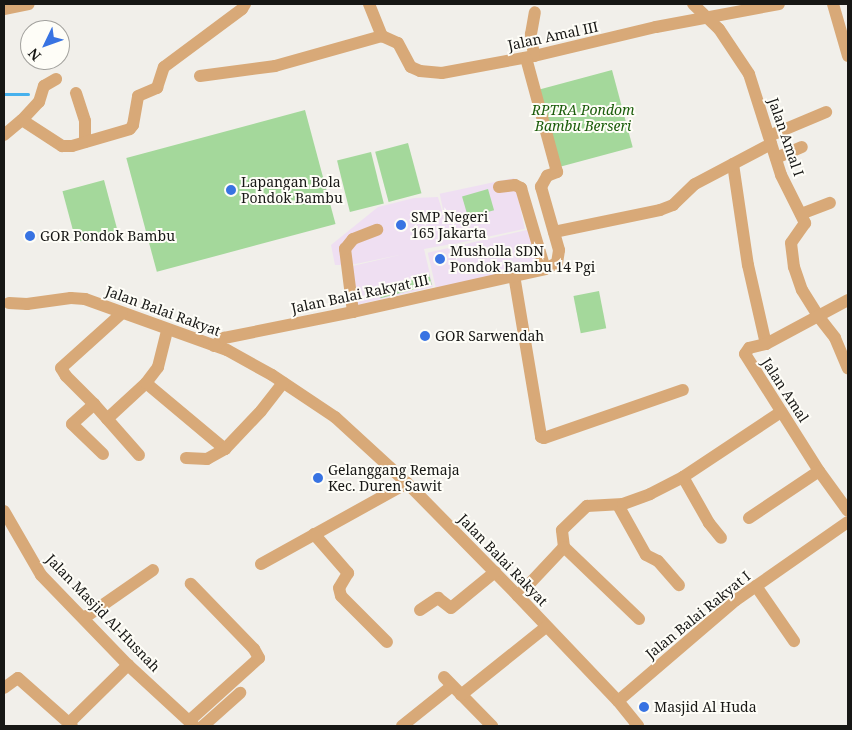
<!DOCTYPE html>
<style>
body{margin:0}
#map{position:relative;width:852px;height:730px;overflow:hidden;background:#f1efea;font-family:"Noto Serif",serif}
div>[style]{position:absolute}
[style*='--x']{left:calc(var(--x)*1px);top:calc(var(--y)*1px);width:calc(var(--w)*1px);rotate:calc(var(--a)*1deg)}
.education>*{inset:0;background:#efdff2;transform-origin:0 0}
.green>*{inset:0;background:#a4d89b;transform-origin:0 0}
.stream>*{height:3px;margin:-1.5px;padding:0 1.5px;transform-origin:1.5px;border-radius:1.5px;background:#47b1ed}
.street>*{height:12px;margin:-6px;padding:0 6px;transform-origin:6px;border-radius:6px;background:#d8a978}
.dots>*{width:14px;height:14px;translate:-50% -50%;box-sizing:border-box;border:2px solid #fefdf7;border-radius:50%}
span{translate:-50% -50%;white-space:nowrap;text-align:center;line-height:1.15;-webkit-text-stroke:4px #fefdf7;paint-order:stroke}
.street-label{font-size:14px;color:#171715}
.park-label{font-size:14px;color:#1a5c0a;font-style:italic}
.poi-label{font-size:14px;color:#171715}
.left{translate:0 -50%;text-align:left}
.frame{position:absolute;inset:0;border:5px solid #171715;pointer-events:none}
.north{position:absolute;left:20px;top:20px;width:50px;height:50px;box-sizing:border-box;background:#fefdf7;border:1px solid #a2a19d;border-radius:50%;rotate:228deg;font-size:14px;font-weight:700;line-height:20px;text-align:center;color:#171715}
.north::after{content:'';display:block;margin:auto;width:18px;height:22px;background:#3873e2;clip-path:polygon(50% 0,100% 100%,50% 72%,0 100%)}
</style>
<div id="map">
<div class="education">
<i style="left:514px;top:178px;width:52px;height:76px;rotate:78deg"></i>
<i style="clip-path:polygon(438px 197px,452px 244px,424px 249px,433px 287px,352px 306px,344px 268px,404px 254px,351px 265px,335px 265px,331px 245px,378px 207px,414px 198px)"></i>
<i style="left:531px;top:229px;width:37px;height:106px;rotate:77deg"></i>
</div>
<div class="green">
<i style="left:612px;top:70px;width:80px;height:79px;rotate:75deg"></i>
<i style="left:305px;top:110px;width:118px;height:185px;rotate:75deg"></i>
<i style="left:408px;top:143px;width:52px;height:34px;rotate:75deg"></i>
<i style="left:371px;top:152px;width:53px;height:35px;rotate:76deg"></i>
<i style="left:104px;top:180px;width:53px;height:43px;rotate:75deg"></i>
<i style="left:488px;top:189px;width:22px;height:27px;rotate:74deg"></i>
<i style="left:429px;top:274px;width:11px;height:53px;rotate:75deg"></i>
<i style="left:599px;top:291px;width:38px;height:26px;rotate:79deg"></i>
</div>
<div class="stream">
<i style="--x:4;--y:94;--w:24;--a:0"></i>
</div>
<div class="street">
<i style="--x:369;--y:4;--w:35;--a:68"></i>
<i style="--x:382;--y:36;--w:17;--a:24"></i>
<i style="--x:398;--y:43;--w:27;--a:62"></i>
<i style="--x:411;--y:67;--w:10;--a:24"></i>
<i style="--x:420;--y:71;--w:22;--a:5"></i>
<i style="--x:442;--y:73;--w:94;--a:-10.5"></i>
<i style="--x:534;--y:56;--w:125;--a:-13.4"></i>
<i style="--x:656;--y:27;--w:125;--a:-10.6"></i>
<i style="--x:693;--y:4;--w:36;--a:44"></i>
<i style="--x:719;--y:29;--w:54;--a:56.3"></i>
<i style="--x:749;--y:74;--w:106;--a:72.4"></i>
<i style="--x:781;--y:175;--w:54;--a:63.4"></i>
<i style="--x:805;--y:223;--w:24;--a:125"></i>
<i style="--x:791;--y:243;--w:24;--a:83"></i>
<i style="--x:794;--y:267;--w:24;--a:71"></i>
<i style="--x:802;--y:290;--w:31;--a:58"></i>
<i style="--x:818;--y:316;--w:28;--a:52"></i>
<i style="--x:835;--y:338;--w:33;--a:67"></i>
<i style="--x:833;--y:4;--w:54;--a:73.9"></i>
<i style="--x:4;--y:9;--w:25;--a:-11"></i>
<i style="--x:534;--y:56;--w:22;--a:-98"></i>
<i style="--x:531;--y:34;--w:22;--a:-80"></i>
<i style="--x:200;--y:76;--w:76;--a:-7.6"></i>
<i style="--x:275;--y:66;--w:111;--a:-15.7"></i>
<i style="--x:76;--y:93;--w:29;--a:72"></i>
<i style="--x:85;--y:121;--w:21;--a:90"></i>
<i style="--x:22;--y:120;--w:25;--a:-47"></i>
<i style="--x:39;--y:102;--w:17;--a:-73"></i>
<i style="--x:44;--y:86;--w:14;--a:-30"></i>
<i style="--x:4;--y:135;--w:23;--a:-40"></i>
<i style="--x:22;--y:120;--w:48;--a:33"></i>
<i style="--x:62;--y:146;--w:10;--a:0"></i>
<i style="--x:72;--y:146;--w:60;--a:-16.3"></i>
<i style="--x:130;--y:129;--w:5;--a:-53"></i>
<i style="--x:133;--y:125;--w:29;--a:-80"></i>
<i style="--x:138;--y:96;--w:21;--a:-23"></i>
<i style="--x:157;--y:88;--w:22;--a:-72"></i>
<i style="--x:164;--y:67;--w:97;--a:-36.6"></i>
<i style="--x:242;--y:9;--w:6;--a:-59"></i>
<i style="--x:769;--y:136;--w:62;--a:-22.8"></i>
<i style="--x:776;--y:158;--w:28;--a:-23"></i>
<i style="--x:733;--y:164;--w:102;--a:81.6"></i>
<i style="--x:748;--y:265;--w:81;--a:77.2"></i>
<i style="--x:499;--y:187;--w:16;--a:-7"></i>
<i style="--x:515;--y:185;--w:7;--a:27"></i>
<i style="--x:521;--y:188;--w:84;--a:73.5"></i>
<i style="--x:801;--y:214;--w:31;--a:-21"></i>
<i style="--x:554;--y:232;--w:108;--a:-11.7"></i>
<i style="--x:660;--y:210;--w:14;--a:-21"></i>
<i style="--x:673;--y:205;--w:30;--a:-44"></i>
<i style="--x:695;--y:184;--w:86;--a:-27.8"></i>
<i style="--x:514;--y:275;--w:164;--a:80.5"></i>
<i style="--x:541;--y:437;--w:3;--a:18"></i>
<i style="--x:544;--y:438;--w:147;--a:-19.1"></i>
<i style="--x:848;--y:300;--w:93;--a:151.8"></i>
<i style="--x:766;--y:344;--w:17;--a:167"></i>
<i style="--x:749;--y:348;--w:7;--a:124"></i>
<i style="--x:745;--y:354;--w:138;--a:57.7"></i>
<i style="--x:819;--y:471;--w:49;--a:54.1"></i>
<i style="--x:9;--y:303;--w:18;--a:3"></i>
<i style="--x:27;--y:304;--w:44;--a:-7.8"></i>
<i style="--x:71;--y:298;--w:14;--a:4"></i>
<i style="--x:85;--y:299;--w:151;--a:19.8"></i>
<i style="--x:227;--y:350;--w:51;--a:29.1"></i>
<i style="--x:272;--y:375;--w:76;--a:33.7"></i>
<i style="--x:335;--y:417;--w:98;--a:42.5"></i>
<i style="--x:407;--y:483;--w:158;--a:45.5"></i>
<i style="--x:518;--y:596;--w:145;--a:46.4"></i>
<i style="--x:618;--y:701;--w:32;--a:51"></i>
<i style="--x:353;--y:312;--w:64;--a:-97.2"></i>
<i style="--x:345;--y:249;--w:13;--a:-51"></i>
<i style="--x:353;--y:239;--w:26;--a:-21"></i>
<i style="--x:214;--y:346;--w:13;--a:-39"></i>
<i style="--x:224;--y:338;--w:132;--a:-11.4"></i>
<i style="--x:353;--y:312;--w:197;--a:-12.6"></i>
<i style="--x:545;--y:269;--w:13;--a:-27"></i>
<i style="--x:557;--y:263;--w:13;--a:-81"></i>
<i style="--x:559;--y:250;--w:66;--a:-105.9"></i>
<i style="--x:541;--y:187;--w:13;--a:-61"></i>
<i style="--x:547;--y:176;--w:11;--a:-22"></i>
<i style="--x:557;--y:172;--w:118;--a:-105.2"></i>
<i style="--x:146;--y:383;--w:103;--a:39.9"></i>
<i style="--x:94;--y:404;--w:40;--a:-135"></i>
<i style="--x:66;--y:376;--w:9;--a:-122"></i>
<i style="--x:61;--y:368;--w:82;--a:-42"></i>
<i style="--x:107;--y:419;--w:53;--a:-42.7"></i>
<i style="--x:146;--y:383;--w:20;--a:-53"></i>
<i style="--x:158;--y:367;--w:38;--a:-76"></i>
<i style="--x:103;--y:454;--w:43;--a:-135.9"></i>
<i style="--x:72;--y:424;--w:30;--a:-42"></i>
<i style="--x:94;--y:404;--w:68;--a:48.6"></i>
<i style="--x:186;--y:458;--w:21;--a:3"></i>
<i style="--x:207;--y:459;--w:21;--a:-29"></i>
<i style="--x:225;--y:449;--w:52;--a:-46.5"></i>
<i style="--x:261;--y:411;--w:36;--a:-52"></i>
<i style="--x:683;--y:477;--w:53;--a:60.5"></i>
<i style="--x:709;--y:523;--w:19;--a:51"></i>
<i style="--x:618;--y:505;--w:57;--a:60.8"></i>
<i style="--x:646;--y:555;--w:13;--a:27"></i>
<i style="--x:658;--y:561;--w:32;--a:49"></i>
<i style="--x:4;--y:511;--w:74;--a:60"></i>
<i style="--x:41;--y:575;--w:125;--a:46"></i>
<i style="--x:128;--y:665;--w:90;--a:42.7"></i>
<i style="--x:749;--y:518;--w:84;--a:-33.9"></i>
<i style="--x:314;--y:534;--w:52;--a:48.9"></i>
<i style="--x:348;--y:573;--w:17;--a:121"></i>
<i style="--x:339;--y:588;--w:8;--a:76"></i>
<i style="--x:341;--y:596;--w:65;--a:45"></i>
<i style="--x:564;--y:547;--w:17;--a:-97"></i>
<i style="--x:562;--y:530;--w:35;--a:-44"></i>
<i style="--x:587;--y:506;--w:36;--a:-3"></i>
<i style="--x:623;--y:504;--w:29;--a:-20"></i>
<i style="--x:650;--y:494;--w:37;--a:-27"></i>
<i style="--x:683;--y:477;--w:118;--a:-33.6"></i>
<i style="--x:564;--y:547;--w:104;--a:43.8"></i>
<i style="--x:261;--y:564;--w:167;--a:-29"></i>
<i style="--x:756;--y:586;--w:67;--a:55.4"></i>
<i style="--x:518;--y:596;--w:67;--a:-46.8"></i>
<i style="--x:420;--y:610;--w:22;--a:-34"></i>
<i style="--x:438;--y:598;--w:16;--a:38"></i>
<i style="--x:451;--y:608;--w:57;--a:-39.3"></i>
<i style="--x:84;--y:618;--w:84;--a:-34.8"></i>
<i style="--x:444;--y:677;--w:69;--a:45.6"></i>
<i style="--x:4;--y:688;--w:17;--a:-36"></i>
<i style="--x:18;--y:678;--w:72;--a:41.6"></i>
<i style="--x:461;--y:695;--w:109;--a:-38.7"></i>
<i style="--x:618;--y:701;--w:155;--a:-40.6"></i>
<i style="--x:736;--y:600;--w:136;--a:-34.9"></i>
<i style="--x:189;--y:721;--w:94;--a:-42"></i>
<i style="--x:259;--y:658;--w:10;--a:-119"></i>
<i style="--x:254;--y:649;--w:91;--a:-134.1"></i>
<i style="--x:69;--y:723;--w:83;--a:-44.5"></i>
<i style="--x:203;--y:726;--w:50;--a:-41.7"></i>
<i style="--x:402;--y:726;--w:64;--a:-38.7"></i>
</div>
<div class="dots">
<i style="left:231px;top:190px;background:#3873e2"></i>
<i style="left:401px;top:225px;background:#3873e2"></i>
<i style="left:30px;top:236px;background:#3873e2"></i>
<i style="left:440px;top:259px;background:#3873e2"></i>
<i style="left:425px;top:336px;background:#3873e2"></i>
<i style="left:318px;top:478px;background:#3873e2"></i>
<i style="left:644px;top:707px;background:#3873e2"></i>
</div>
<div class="street-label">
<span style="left:553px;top:36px;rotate:-12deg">Jalan Amal III</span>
<span style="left:786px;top:137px;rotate:71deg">Jalan Amal I</span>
<span style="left:360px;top:294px;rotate:-12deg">Jalan Balai Rakyat III</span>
<span style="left:163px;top:311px;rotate:20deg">Jalan Balai Rakyat</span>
<span style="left:785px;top:390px;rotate:57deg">Jalan Amal</span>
<span style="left:503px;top:560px;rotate:46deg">Jalan Balai Rakyat</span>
<span style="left:103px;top:613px;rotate:46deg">Jalan Masjid Al-Husnah</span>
<span style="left:698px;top:615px;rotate:-39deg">Jalan Balai Rakyat I</span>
</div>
<div class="park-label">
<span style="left:583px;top:118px">RPTRA Pondom<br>Bambu Berseri</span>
</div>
<div class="poi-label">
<span class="left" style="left:241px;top:190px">Lapangan Bola<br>Pondok Bambu</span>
<span class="left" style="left:411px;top:225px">SMP Negeri<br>165 Jakarta</span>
<span class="left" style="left:40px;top:236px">GOR Pondok Bambu</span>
<span class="left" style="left:450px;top:259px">Musholla SDN<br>Pondok Bambu 14 Pgi</span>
<span class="left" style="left:435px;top:336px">GOR Sarwendah</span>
<span class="left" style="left:328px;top:478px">Gelanggang Remaja<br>Kec. Duren Sawit</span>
<span class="left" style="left:654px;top:707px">Masjid Al Huda</span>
</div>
<div class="frame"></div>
<div class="north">N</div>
</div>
